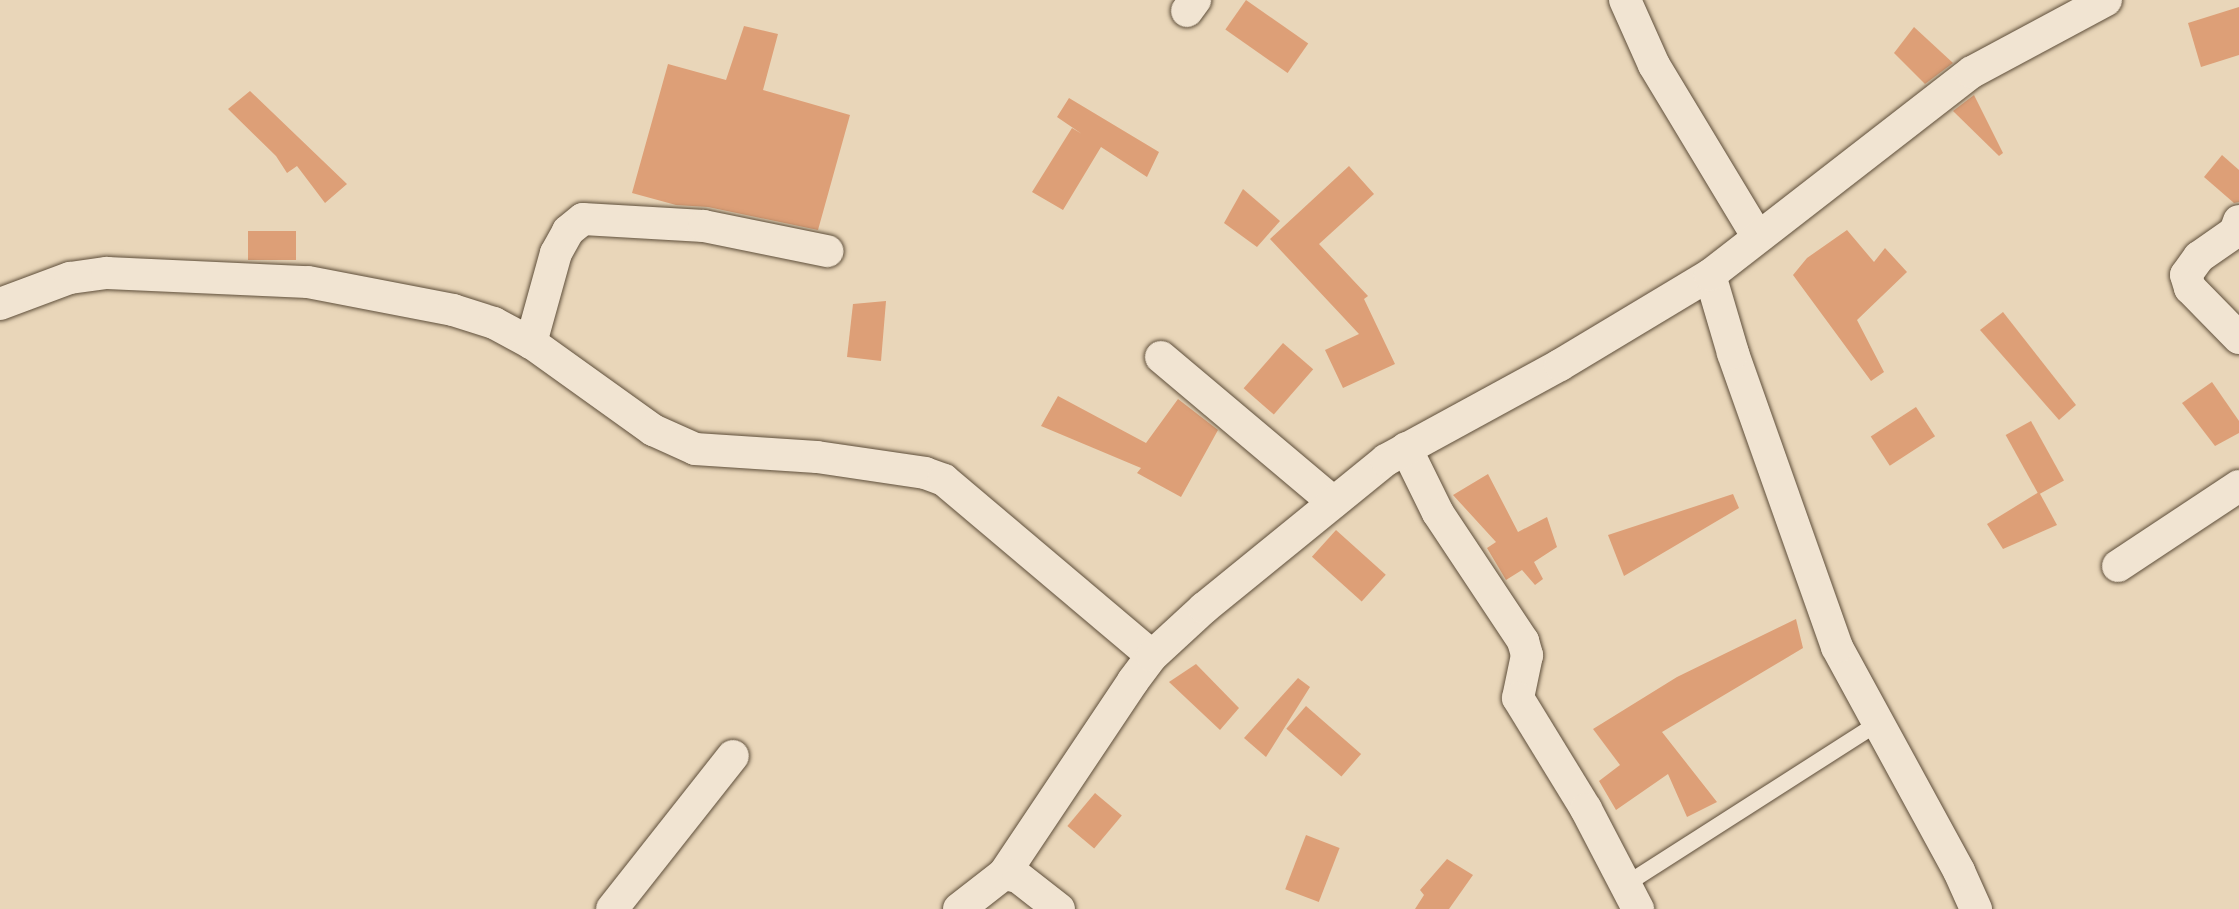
<!DOCTYPE html>
<style>
body{margin:0}
#map{position:relative;width:2239px;height:909px;overflow:hidden;background:#e9d6b9;font-family:"EB Garamond",serif}
div>[style]{position:absolute}
[style*='--x']{left:calc(var(--x)*1px);top:calc(var(--y)*1px);width:calc(var(--w)*1px);rotate:calc(var(--a)*1deg)}
.building>*{inset:0;background:#dd9f77;transform-origin:0 0}
.roads{filter:drop-shadow(0 0 2px #5e4e3a) drop-shadow(0 0 2px #5e4e3a)}
.service>*{height:16px;margin:-8px;padding:0 8px;transform-origin:8px;border-radius:8px;background:#f1e4d2}
.minor>*{height:32px;margin:-16px;padding:0 16px;transform-origin:16px;border-radius:16px;background:#f1e4d2}
span{translate:-50% -50%;white-space:nowrap;text-align:center;line-height:1.15;-webkit-text-stroke:7px #f1e4d2;paint-order:stroke}
</style>
<div id="map">
<div class="building">
<i style="left:1246px;top:0;width:76px;height:36px;rotate:35deg"></i>
<i style="clip-path:polygon(2239px 7px,2239px 55px,2201px 67px,2188px 23px)"></i>
<i style="clip-path:polygon(744px 26px,778px 34px,763px 90px,850px 115px,818px 230px,708px 207px,676px 205px,632px 193px,668px 64px,726px 80px)"></i>
<i style="clip-path:polygon(1914px 27px,1953px 63px,1925px 84px,1894px 53px)"></i>
<i style="clip-path:polygon(250px 91px,347px 184px,325px 203px,297px 166px,287px 173px,276px 156px,228px 109px)"></i>
<i style="clip-path:polygon(1974px 95px,2003px 153px,1999px 156px,1953px 111px)"></i>
<i style="clip-path:polygon(1069px 98px,1159px 152px,1147px 177px,1101px 147px,1063px 210px,1032px 192px,1072px 128px,1082px 134px,1057px 117px)"></i>
<i style="clip-path:polygon(2222px 155px,2239px 170px,2239px 202px,2234px 203px,2204px 177px)"></i>
<i style="clip-path:polygon(1349px 166px,1374px 194px,1319px 244px,1368px 296px,1364px 299px,1395px 364px,1343px 388px,1325px 350px,1359px 334px,1270px 239px)"></i>
<i style="clip-path:polygon(1243px 189px,1280px 221px,1257px 247px,1224px 223px)"></i>
<i style="clip-path:polygon(1847px 230px,1874px 262px,1885px 248px,1907px 272px,1857px 320px,1884px 372px,1871px 381px,1793px 275px,1807px 258px)"></i>
<i style="left:248px;top:231px;width:48px;height:29px"></i>
<i style="clip-path:polygon(886px 301px,881px 361px,847px 357px,853px 304px)"></i>
<i style="clip-path:polygon(2003px 312px,2076px 405px,2059px 420px,1980px 330px)"></i>
<i style="left:1283px;top:343px;width:40px;height:60px;rotate:41deg"></i>
<i style="clip-path:polygon(2212px 382px,2239px 421px,2239px 433px,2215px 446px,2182px 403px)"></i>
<i style="clip-path:polygon(1058px 396px,1146px 443px,1178px 399px,1218px 430px,1181px 497px,1137px 473px,1141px 468px,1041px 426px)"></i>
<i style="left:1916px;top:407px;width:35px;height:54px;rotate:57deg"></i>
<i style="left:2031px;top:421px;width:68px;height:29px;rotate:61deg"></i>
<i style="clip-path:polygon(1488px 474px,1518px 532px,1547px 517px,1557px 547px,1534px 562px,1543px 579px,1535px 585px,1522px 570px,1506px 580px,1487px 548px,1496px 542px,1453px 495px)"></i>
<i style="clip-path:polygon(2039px 492px,2057px 525px,2003px 549px,1987px 524px)"></i>
<i style="clip-path:polygon(1733px 494px,1739px 508px,1624px 576px,1608px 535px)"></i>
<i style="left:1336px;top:530px;width:67px;height:36px;rotate:42deg"></i>
<i style="clip-path:polygon(1796px 619px,1803px 648px,1662px 732px,1717px 802px,1687px 817px,1668px 774px,1616px 810px,1599px 781px,1620px 765px,1593px 729px,1677px 677px)"></i>
<i style="clip-path:polygon(1196px 664px,1239px 708px,1220px 730px,1169px 682px)"></i>
<i style="clip-path:polygon(1298px 678px,1310px 687px,1266px 757px,1244px 738px)"></i>
<i style="left:1306px;top:706px;width:73px;height:30px;rotate:41deg"></i>
<i style="left:1095px;top:793px;width:35px;height:43px;rotate:40deg"></i>
<i style="left:1306px;top:835px;width:36px;height:58px;rotate:21deg"></i>
<i style="clip-path:polygon(1447px 859px,1473px 875px,1449px 909px,1415px 909px,1424px 895px,1420px 890px)"></i>
</div>
<div class="roads">
<div class="service">
<i style="--x:1625;--y:885;--w:300;--a:-32.6"></i>
</div>
<div class="minor">
<i style="--x:1625;--y:0;--w:71;--a:66"></i>
<i style="--x:1654;--y:65;--w:200;--a:58.9"></i>
<i style="--x:1187;--y:11;--w:14;--a:-54"></i>
<i style="--x:2239;--y:221;--w:12;--a:110"></i>
<i style="--x:2235;--y:232;--w:44;--a:145.2"></i>
<i style="--x:2199;--y:257;--w:22;--a:126"></i>
<i style="--x:2186;--y:275;--w:14;--a:73"></i>
<i style="--x:2190;--y:288;--w:70;--a:45.6"></i>
<i style="--x:0;--y:304;--w:75;--a:-20.4"></i>
<i style="--x:70;--y:278;--w:37;--a:-8"></i>
<i style="--x:107;--y:273;--w:201;--a:2.6"></i>
<i style="--x:308;--y:282;--w:148;--a:10.9"></i>
<i style="--x:453;--y:310;--w:43;--a:17.6"></i>
<i style="--x:494;--y:323;--w:44;--a:28.3"></i>
<i style="--x:533;--y:344;--w:148;--a:35.6"></i>
<i style="--x:653;--y:430;--w:46;--a:24.3"></i>
<i style="--x:695;--y:449;--w:122;--a:3.8"></i>
<i style="--x:817;--y:457;--w:109;--a:8.4"></i>
<i style="--x:925;--y:473;--w:20;--a:20"></i>
<i style="--x:944;--y:480;--w:272;--a:40.2"></i>
<i style="--x:531;--y:343;--w:93;--a:-74.5"></i>
<i style="--x:556;--y:253;--w:25;--a:-61"></i>
<i style="--x:568;--y:231;--w:19;--a:-39"></i>
<i style="--x:583;--y:219;--w:121;--a:3.3"></i>
<i style="--x:704;--y:226;--w:126;--a:11.5"></i>
<i style="--x:1161;--y:357;--w:225;--a:40.1"></i>
<i style="--x:1406;--y:448;--w:72;--a:63.8"></i>
<i style="--x:1438;--y:513;--w:154;--a:56.4"></i>
<i style="--x:1523;--y:641;--w:15;--a:74"></i>
<i style="--x:1527;--y:655;--w:44;--a:101.8"></i>
<i style="--x:1518;--y:698;--w:130;--a:58.5"></i>
<i style="--x:1586;--y:809;--w:113;--a:62.5"></i>
<i style="--x:2118;--y:566;--w:145;--a:-33.5"></i>
<i style="--x:1004;--y:874;--w:232;--a:-56.2"></i>
<i style="--x:1133;--y:681;--w:31;--a:-53"></i>
<i style="--x:1152;--y:656;--w:71;--a:-42.7"></i>
<i style="--x:1204;--y:608;--w:235;--a:-39.1"></i>
<i style="--x:1386;--y:460;--w:198;--a:-28.6"></i>
<i style="--x:1560;--y:365;--w:175;--a:-31"></i>
<i style="--x:612;--y:909;--w:195;--a:-51.7"></i>
<i style="--x:959;--y:909;--w:57;--a:-37.9"></i>
<i style="--x:1004;--y:874;--w:14;--a:12"></i>
<i style="--x:1018;--y:877;--w:52;--a:38"></i>
<i style="--x:1976;--y:909;--w:42;--a:-114.1"></i>
<i style="--x:1959;--y:871;--w:255;--a:-118.6"></i>
<i style="--x:1837;--y:647;--w:312;--a:-109.5"></i>
<i style="--x:1733;--y:353;--w:81;--a:-106.4"></i>
<i style="--x:1710;--y:275;--w:331;--a:-37.8"></i>
<i style="--x:1972;--y:72;--w:152;--a:-28.2"></i>
</div>
</div>
</div>
